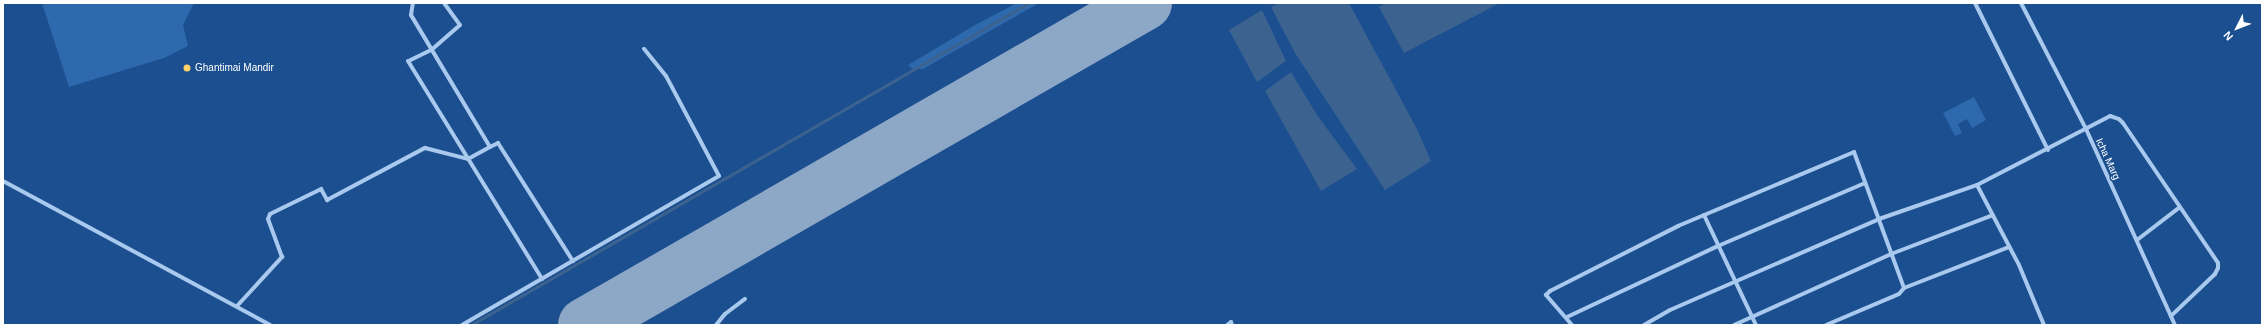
<!DOCTYPE html>
<style>
body{margin:0}
#map{position:relative;width:2265px;height:328px;overflow:hidden;background:#1b4f8f;font-family:Arial,sans-serif}
div>[style]{position:absolute}
[style*='--x']{left:calc(var(--x)*1px);top:calc(var(--y)*1px);width:calc(var(--w)*1px);rotate:calc(var(--a)*1deg)}
.green>*{inset:0;background:#2e69ad}
.water>*{inset:0;background:#3c6290}
.stream>*{height:2.5px;margin:-1.25px;padding:0 1.25px;transform-origin:1.25px;border-radius:1.25px;background:#3c6290}
.runway>*{height:54px;margin:-27px;padding:0 27px;transform-origin:27px;border-radius:27px;background:#8da7c7}
.minor>*{height:4px;margin:-2px;padding:0 2px;transform-origin:2px;border-radius:2px;background:#a9c9ee}
.dots>*{width:11px;height:11px;translate:-50% -50%;box-sizing:border-box;border:2px solid #1b4f8f;border-radius:50%}
span{translate:-50% -50%;white-space:nowrap;text-align:center;line-height:1.15;-webkit-text-stroke:3px #1b4f8f;paint-order:stroke}
.poi-label{font-size:10px;color:#fff}
.left{translate:0 -50%;text-align:left}
.street-label{font-size:10px;color:#fff}
.frame{position:absolute;inset:0;border:4px solid #fff;pointer-events:none}
.north{position:absolute;left:2217px;top:8px;width:40px;height:40px;-webkit-text-stroke:3px #1b4f8f;paint-order:stroke;rotate:228deg;font-size:11px;font-weight:700;line-height:16px;text-align:center;color:#fff}
.north::after{content:'';display:block;margin:auto;width:14px;height:18px;background:#fff;clip-path:polygon(50% 0,100% 100%,50% 72%,0 100%)}
</style>
<div id="map">
<div class="green">
<i style="clip-path:polygon(42px 3px,194px 3px,183px 25px,188px 46px,164px 58px,69px 87px)"></i>
<i style="clip-path:polygon(1017px 3px,1039px 3px,923px 69px,913px 69px,908px 65px,975px 25px)"></i>
<i style="clip-path:polygon(1974px 97px,1986px 120px,1972px 128px,1967px 119px,1958px 124px,1962px 133px,1955px 136px,1943px 113px)"></i>
</div>
<div class="water">
<i style="clip-path:polygon(1279px 3px,1349px 3px,1417px 129px,1431px 161px,1385px 190px,1295px 53px,1271px 7px)"></i>
<i style="clip-path:polygon(1386px 3px,1500px 3px,1404px 53px,1379px 7px)"></i>
<i style="clip-path:polygon(1262px 10px,1286px 61px,1257px 82px,1229px 30px)"></i>
<i style="clip-path:polygon(1291px 72px,1317px 115px,1357px 169px,1321px 191px,1265px 91px)"></i>
</div>
<div class="stream">
<i style="--x:471;--y:325;--w:644;--a:-29.99"></i>
</div>
<div class="runway">
<i style="--x:585;--y:325;--w:646;--a:-29.9"></i>
</div>
<div class="minor">
<i style="--x:444;--y:3;--w:27;--a:54"></i>
<i style="--x:460;--y:25;--w:38;--a:139"></i>
<i style="--x:431;--y:50;--w:25;--a:154"></i>
<i style="--x:408;--y:61;--w:256;--a:58.4"></i>
<i style="--x:1975;--y:3;--w:164;--a:63.6"></i>
<i style="--x:2021;--y:3;--w:142;--a:62.7"></i>
<i style="--x:2086;--y:129;--w:215;--a:65.6"></i>
<i style="--x:490;--y:147;--w:9;--a:-27"></i>
<i style="--x:498;--y:143;--w:140;--a:57.6"></i>
<i style="--x:3;--y:181;--w:303;--a:28.3"></i>
<i style="--x:1977;--y:185;--w:90;--a:62.3"></i>
<i style="--x:2019;--y:265;--w:65;--a:67.4"></i>
<i style="--x:1704;--y:215;--w:122;--a:64.7"></i>
<i style="--x:2137;--y:240;--w:54;--a:-37.5"></i>
<i style="--x:237;--y:306;--w:67;--a:-47.4"></i>
<i style="--x:282;--y:257;--w:40;--a:-110.2"></i>
<i style="--x:268;--y:219;--w:5;--a:-68"></i>
<i style="--x:270;--y:214;--w:57;--a:-26.1"></i>
<i style="--x:321;--y:189;--w:13;--a:61"></i>
<i style="--x:327;--y:200;--w:111;--a:-28"></i>
<i style="--x:425;--y:148;--w:44;--a:14.3"></i>
<i style="--x:468;--y:159;--w:25;--a:-29"></i>
<i style="--x:490;--y:147;--w:154;--a:-120.9"></i>
<i style="--x:411;--y:15;--w:12;--a:-81"></i>
<i style="--x:1567;--y:317;--w:167;--a:-25.2"></i>
<i style="--x:1718;--y:246;--w:160;--a:-23.2"></i>
<i style="--x:462;--y:325;--w:297;--a:-30.1"></i>
<i style="--x:719;--y:176;--w:113;--a:-117.9"></i>
<i style="--x:666;--y:76;--w:35;--a:-129"></i>
<i style="--x:716;--y:325;--w:14;--a:-51"></i>
<i style="--x:725;--y:314;--w:25;--a:-37"></i>
<i style="--x:1227;--y:325;--w:5;--a:-37"></i>
<i style="--x:1231;--y:322;--w:3;--a:72"></i>
<i style="--x:1572;--y:325;--w:40;--a:-131"></i>
<i style="--x:1546;--y:295;--w:6;--a:-45"></i>
<i style="--x:1550;--y:291;--w:144;--a:-26.9"></i>
<i style="--x:1678;--y:226;--w:191;--a:-22.8"></i>
<i style="--x:1854;--y:152;--w:145;--a:69.8"></i>
<i style="--x:1904;--y:288;--w:113;--a:-21.3"></i>
<i style="--x:1644;--y:325;--w:30;--a:-30"></i>
<i style="--x:1670;--y:310;--w:228;--a:-23.5"></i>
<i style="--x:1879;--y:219;--w:104;--a:-19.1"></i>
<i style="--x:1977;--y:185;--w:150;--a:-27.4"></i>
<i style="--x:2110;--y:116;--w:9;--a:18"></i>
<i style="--x:2119;--y:119;--w:6;--a:45"></i>
<i style="--x:2123;--y:123;--w:169;--a:55.8"></i>
<i style="--x:2218;--y:263;--w:5;--a:90"></i>
<i style="--x:2218;--y:268;--w:7;--a:117"></i>
<i style="--x:2215;--y:274;--w:61;--a:136.3"></i>
<i style="--x:1734;--y:325;--w:172;--a:-24.3"></i>
<i style="--x:1891;--y:254;--w:109;--a:-20.9"></i>
<i style="--x:1826;--y:325;--w:79;--a:-23"></i>
<i style="--x:1899;--y:294;--w:8;--a:-50"></i>
</div>
<div class="dots">
<i style="left:187px;top:68px;background:#ffd166"></i>
</div>
<div class="poi-label">
<span class="left" style="left:195px;top:68px">Ghantimai Mandir</span>
</div>
<div class="street-label">
<span style="left:2108px;top:159px;rotate:65deg">Icha Marg</span>
</div>
<div class="frame"></div>
<div class="north">N</div>
</div>
